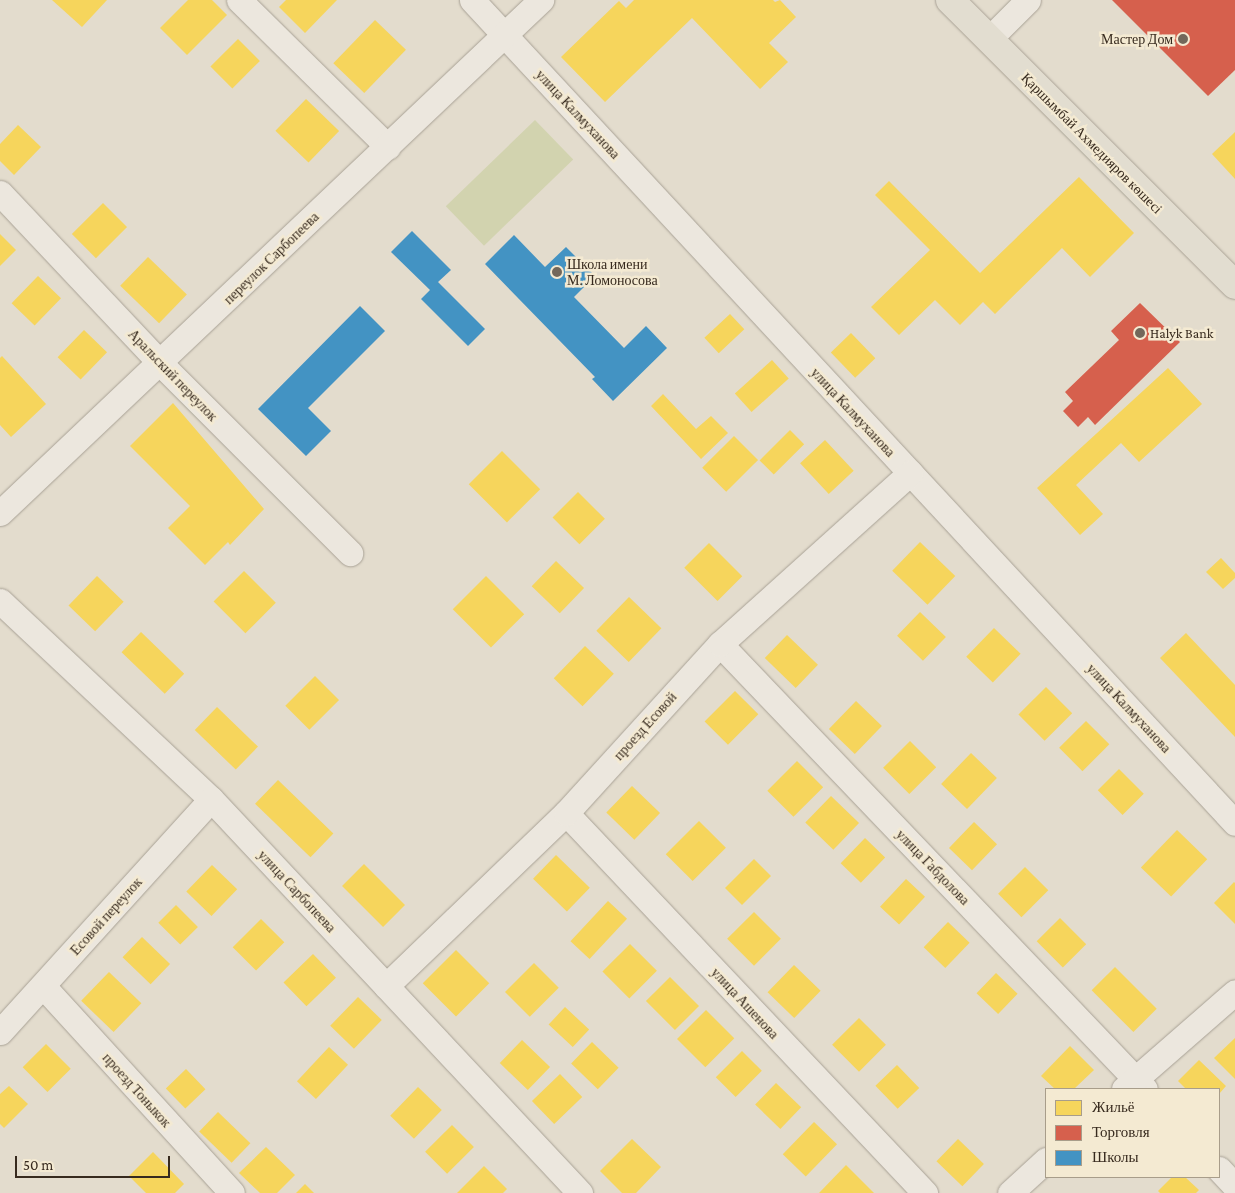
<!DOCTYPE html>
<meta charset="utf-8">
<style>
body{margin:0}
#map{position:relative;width:1235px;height:1193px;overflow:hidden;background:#e3dccd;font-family:"Crimson Pro",serif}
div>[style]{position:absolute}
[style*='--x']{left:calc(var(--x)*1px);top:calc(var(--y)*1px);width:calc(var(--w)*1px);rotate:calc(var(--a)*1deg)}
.green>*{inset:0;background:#d2d3af;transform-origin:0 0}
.homes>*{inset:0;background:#f6d55c;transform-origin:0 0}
.shops>*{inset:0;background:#d6604d}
.schools>*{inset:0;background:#4393c3}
.roads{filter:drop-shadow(0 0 1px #a8a195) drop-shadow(0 0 1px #a8a195)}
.street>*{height:25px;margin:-12.5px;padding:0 12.5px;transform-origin:12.5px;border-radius:12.5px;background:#ece7de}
.primary>*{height:28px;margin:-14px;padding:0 14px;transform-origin:14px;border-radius:14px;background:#e2ddd0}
.dots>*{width:14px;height:14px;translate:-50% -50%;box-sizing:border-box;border:2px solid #f4ead2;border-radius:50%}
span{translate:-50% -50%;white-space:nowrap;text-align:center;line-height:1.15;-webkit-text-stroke:5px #f4ead2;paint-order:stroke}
.poi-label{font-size:14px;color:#372a1e}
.right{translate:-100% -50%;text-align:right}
.left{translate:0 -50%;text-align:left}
.street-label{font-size:14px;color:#372a1e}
.legend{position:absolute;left:1045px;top:1088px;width:175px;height:90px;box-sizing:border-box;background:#f4ead2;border:1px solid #a89d8a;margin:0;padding:6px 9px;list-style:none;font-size:15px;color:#372a1e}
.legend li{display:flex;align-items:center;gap:10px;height:25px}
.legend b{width:25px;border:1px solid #a89d8a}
.scale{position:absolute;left:15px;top:1156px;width:155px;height:22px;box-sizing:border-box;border:2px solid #372a1e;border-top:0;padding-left:6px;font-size:15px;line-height:18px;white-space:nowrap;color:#372a1e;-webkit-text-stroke:4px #f4ead2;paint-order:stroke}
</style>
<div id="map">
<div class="green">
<i style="left:535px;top:120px;width:55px;height:124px;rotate:46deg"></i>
</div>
<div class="homes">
<i style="clip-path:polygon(52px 0,107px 0,82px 27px)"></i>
<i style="clip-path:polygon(188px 0,212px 0,227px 15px,187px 55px,160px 28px)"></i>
<i style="clip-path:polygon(286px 0,337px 0,305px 33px,279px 7px)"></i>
<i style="clip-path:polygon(634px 0,773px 0,775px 2px,780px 0,796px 17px,769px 43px,788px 62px,760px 89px,692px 18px,605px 102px,561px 57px,619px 1px,626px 8px)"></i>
<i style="left:375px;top:20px;width:43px;height:60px;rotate:44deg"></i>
<i style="left:238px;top:39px;width:31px;height:39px;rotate:45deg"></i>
<i style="left:306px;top:99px;width:46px;height:44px;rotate:44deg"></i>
<i style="clip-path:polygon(18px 125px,41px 147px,14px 175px,0 161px,0 144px)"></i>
<i style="clip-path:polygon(1235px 132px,1235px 179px,1212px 154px)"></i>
<i style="clip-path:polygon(1079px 177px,1134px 233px,1090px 277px,1062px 248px,995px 314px,983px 302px,960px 325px,935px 300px,899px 335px,871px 307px,930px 250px,875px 195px,889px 181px,980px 273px)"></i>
<i style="left:103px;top:203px;width:34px;height:44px;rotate:45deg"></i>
<i style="clip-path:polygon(0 234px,16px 250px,0 266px)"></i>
<i style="left:148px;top:257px;width:54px;height:40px;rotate:44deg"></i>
<i style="left:38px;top:276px;width:32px;height:38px;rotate:44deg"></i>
<i style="left:730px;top:314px;width:21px;height:35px;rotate:47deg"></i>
<i style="left:84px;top:330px;width:32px;height:38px;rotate:44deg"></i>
<i style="left:851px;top:333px;width:35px;height:28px;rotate:46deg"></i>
<i style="clip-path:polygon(2px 356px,46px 404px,11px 437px,0 425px,0 358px)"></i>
<i style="left:772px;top:360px;width:25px;height:50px;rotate:48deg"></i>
<i style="clip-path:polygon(1168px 368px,1202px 404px,1139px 462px,1121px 443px,1076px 485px,1103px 514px,1080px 535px,1037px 488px)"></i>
<i style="clip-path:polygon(663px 394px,696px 429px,711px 416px,728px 433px,701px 459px,651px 406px)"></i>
<i style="clip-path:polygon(173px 403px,264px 509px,230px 545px,228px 542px,205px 565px,168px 528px,190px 506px,130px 446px)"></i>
<i style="left:790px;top:430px;width:20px;height:43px;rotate:45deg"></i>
<i style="left:734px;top:436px;width:34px;height:45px;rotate:45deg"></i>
<i style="left:825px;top:440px;width:42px;height:34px;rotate:47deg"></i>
<i style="left:502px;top:451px;width:54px;height:47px;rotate:45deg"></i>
<i style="left:578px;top:492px;width:38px;height:36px;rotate:45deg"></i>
<i style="left:920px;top:542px;width:49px;height:40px;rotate:44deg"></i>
<i style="left:709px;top:543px;width:47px;height:35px;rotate:45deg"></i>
<i style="clip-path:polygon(1221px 558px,1235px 573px,1235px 578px,1223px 589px,1206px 572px)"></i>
<i style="left:556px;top:561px;width:39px;height:35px;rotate:44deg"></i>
<i style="left:244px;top:571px;width:45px;height:43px;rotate:45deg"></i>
<i style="left:97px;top:576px;width:37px;height:41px;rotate:44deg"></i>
<i style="left:486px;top:576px;width:54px;height:47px;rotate:45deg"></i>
<i style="left:629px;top:597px;width:45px;height:47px;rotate:44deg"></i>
<i style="left:920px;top:612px;width:36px;height:33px;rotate:44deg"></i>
<i style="left:994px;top:628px;width:37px;height:40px;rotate:44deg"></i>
<i style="left:141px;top:632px;width:60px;height:28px;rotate:44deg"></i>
<i style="clip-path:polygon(1186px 633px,1235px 685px,1235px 737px,1160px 658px)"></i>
<i style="left:787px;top:635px;width:43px;height:32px;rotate:44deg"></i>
<i style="left:585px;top:646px;width:40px;height:45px;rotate:44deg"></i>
<i style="left:315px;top:676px;width:34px;height:42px;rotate:45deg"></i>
<i style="left:1046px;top:687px;width:37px;height:39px;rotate:45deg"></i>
<i style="left:735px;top:691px;width:33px;height:43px;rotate:45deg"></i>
<i style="left:856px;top:701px;width:36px;height:39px;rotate:44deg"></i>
<i style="left:217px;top:707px;width:57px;height:32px;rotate:44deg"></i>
<i style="left:1086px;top:721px;width:33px;height:38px;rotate:45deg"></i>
<i style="left:910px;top:741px;width:37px;height:38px;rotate:45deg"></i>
<i style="left:971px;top:753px;width:36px;height:43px;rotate:44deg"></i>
<i style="left:797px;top:761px;width:37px;height:42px;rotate:45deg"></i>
<i style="left:1119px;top:769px;width:35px;height:30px;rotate:45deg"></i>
<i style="left:278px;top:780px;width:77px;height:33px;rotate:44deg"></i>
<i style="left:632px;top:786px;width:39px;height:37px;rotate:44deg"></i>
<i style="left:831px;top:796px;width:39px;height:37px;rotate:44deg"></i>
<i style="left:699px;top:821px;width:38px;height:47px;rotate:45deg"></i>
<i style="left:974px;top:822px;width:32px;height:36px;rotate:44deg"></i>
<i style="left:1177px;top:830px;width:42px;height:52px;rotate:44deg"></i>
<i style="left:865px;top:838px;width:28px;height:35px;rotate:44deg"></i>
<i style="left:556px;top:855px;width:47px;height:33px;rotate:44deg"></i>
<i style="left:754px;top:859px;width:24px;height:41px;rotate:45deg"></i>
<i style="left:364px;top:864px;width:58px;height:31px;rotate:45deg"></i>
<i style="left:212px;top:865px;width:35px;height:37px;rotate:44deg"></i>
<i style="left:1025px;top:867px;width:33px;height:38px;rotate:45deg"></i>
<i style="left:906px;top:879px;width:26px;height:38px;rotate:43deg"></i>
<i style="clip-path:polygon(1234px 882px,1235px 883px,1235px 924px,1214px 903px)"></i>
<i style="left:608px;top:901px;width:26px;height:55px;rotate:43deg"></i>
<i style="left:176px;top:905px;width:31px;height:25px;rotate:45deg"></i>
<i style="left:754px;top:912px;width:38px;height:38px;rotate:45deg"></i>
<i style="left:1060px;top:918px;width:37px;height:33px;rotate:45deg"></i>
<i style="left:261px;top:919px;width:33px;height:40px;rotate:45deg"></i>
<i style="left:948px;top:922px;width:30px;height:35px;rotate:44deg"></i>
<i style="left:142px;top:937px;width:39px;height:28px;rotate:44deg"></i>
<i style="left:630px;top:944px;width:38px;height:39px;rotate:45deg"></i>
<i style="left:456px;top:950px;width:47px;height:47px;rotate:45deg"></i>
<i style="left:313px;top:954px;width:33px;height:41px;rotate:46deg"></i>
<i style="left:534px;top:963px;width:35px;height:41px;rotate:45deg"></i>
<i style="left:794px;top:965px;width:37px;height:38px;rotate:44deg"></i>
<i style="left:1115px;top:967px;width:59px;height:33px;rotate:45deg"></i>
<i style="left:109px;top:972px;width:45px;height:40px;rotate:44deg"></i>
<i style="left:996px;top:973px;width:30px;height:28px;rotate:44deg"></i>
<i style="left:670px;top:977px;width:41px;height:34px;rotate:45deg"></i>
<i style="left:358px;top:997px;width:33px;height:40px;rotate:44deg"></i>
<i style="left:565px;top:1007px;width:33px;height:24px;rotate:43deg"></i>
<i style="left:706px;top:1010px;width:40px;height:41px;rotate:45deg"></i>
<i style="left:859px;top:1018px;width:38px;height:38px;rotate:45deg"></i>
<i style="clip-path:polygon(1235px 1038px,1235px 1079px,1214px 1058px)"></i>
<i style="left:522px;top:1040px;width:39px;height:32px;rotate:44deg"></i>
<i style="left:592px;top:1042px;width:37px;height:30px;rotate:44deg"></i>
<i style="left:46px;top:1044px;width:35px;height:33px;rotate:45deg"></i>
<i style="clip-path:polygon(1070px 1046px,1094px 1070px,1074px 1089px,1055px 1089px,1041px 1076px)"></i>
<i style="left:329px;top:1047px;width:26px;height:47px;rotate:43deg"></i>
<i style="left:742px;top:1051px;width:28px;height:37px;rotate:45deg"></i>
<i style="clip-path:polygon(1199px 1060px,1226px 1086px,1219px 1094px,1219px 1089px,1186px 1089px,1178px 1081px)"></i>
<i style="left:897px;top:1065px;width:32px;height:30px;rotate:46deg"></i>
<i style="left:186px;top:1069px;width:28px;height:28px;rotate:46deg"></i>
<i style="left:560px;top:1074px;width:32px;height:39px;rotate:46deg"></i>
<i style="left:776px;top:1083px;width:35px;height:30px;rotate:44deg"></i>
<i style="clip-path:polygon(9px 1086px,28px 1104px,4px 1128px,0 1124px,0 1094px)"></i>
<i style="left:418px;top:1087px;width:33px;height:40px;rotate:44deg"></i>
<i style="left:218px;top:1112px;width:45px;height:27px;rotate:44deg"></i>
<i style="left:814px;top:1122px;width:32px;height:45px;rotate:44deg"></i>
<i style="left:452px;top:1125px;width:31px;height:38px;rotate:45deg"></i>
<i style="clip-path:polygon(632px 1139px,661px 1167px,636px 1193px,622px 1193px,600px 1171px)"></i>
<i style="left:958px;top:1139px;width:36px;height:31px;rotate:44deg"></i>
<i style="clip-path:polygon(266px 1147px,295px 1175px,277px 1193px,260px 1193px,239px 1173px)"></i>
<i style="clip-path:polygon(153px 1152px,184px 1184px,175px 1193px,146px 1193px,129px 1176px)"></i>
<i style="clip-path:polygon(846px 1165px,874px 1193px,819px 1193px)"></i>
<i style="clip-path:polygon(484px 1166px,507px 1189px,503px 1193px,457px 1193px)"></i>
<i style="clip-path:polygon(1172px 1177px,1185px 1177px,1199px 1190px,1196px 1193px,1160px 1193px,1158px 1191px)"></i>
<i style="clip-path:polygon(305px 1184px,314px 1193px,296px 1193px)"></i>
</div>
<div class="shops">
<i style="clip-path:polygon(1112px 0,1235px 0,1235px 70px,1208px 96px)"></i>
<i style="clip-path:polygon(1140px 303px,1180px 342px,1095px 425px,1088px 417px,1078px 427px,1063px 411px,1073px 401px,1065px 392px,1119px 340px,1111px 331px)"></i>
</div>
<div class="schools">
<i style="clip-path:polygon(412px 231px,451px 270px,438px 282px,485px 329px,468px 346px,421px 299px,430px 290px,391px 252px)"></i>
<i style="clip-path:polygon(514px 235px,545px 267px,566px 247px,595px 276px,574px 297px,624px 348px,646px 326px,667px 348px,613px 401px,592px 379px,595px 377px,485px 264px)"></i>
<i style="clip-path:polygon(360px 306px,385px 331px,308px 408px,331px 431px,306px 456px,258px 409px)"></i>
</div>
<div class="roads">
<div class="street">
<i style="--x:239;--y:0;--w:209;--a:44.6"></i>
<i style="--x:472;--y:0;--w:1122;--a:47.17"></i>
<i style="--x:989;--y:39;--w:55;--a:-45"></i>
<i style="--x:0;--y:193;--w:233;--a:46.7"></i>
<i style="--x:160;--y:363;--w:269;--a:45"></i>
<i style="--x:0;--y:513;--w:746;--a:-43.48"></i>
<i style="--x:0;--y:601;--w:289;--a:43.2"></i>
<i style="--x:211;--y:799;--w:540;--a:46.88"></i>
<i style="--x:720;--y:644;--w:615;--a:46.32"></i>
<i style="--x:566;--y:813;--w:523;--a:46.63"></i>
<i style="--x:43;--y:986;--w:280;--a:47.6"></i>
<i style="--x:386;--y:986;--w:250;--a:-43.9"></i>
<i style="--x:566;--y:813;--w:229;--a:-47.7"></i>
<i style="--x:720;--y:644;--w:256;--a:-42"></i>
<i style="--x:0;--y:1032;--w:314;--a:-47.8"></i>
<i style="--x:1124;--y:1089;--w:147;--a:-41.1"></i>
<i style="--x:1219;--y:1169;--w:23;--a:47"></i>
<i style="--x:1010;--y:1193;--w:49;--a:-42.5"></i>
</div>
<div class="primary">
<i style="--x:950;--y:0;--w:403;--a:45"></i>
</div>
</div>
<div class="dots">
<i style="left:1183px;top:39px;background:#73685b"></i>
<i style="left:557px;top:272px;background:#73685b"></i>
<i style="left:1140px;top:333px;background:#73685b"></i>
</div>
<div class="poi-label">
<span class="right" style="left:1173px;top:39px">Мастер Дом</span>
<span class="left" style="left:567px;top:272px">Школа имени<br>М. Ломоносова</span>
<span class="left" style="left:1150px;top:333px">Halyk Bank</span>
</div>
<div class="street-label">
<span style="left:578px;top:114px;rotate:47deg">улица Калмуханова</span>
<span style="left:1092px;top:143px;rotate:45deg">Қаршымбай Ахмедияров көшесі</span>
<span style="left:271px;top:258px;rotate:-44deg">переулок Сарбопеева</span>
<span style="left:173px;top:375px;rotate:46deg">Аральский переулок</span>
<span style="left:853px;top:412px;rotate:47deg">улица Калмуханова</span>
<span style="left:1129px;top:708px;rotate:47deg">улица Калмуханова</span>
<span style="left:645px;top:726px;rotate:-48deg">проезд Есовой</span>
<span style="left:933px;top:867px;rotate:46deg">улица Габдолова</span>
<span style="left:297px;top:891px;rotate:47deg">улица Сарбопеева</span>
<span style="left:106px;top:916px;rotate:-48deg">Есовой переулок</span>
<span style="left:745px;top:1003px;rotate:47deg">улица Ашенова</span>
<span style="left:137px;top:1090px;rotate:48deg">проезд Тоныкок</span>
</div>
<ul class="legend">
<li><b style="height:14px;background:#f6d55c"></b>Жильё</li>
<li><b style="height:14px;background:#d6604d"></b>Торговля</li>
<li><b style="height:14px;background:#4393c3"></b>Школы</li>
</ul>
<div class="scale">50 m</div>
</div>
